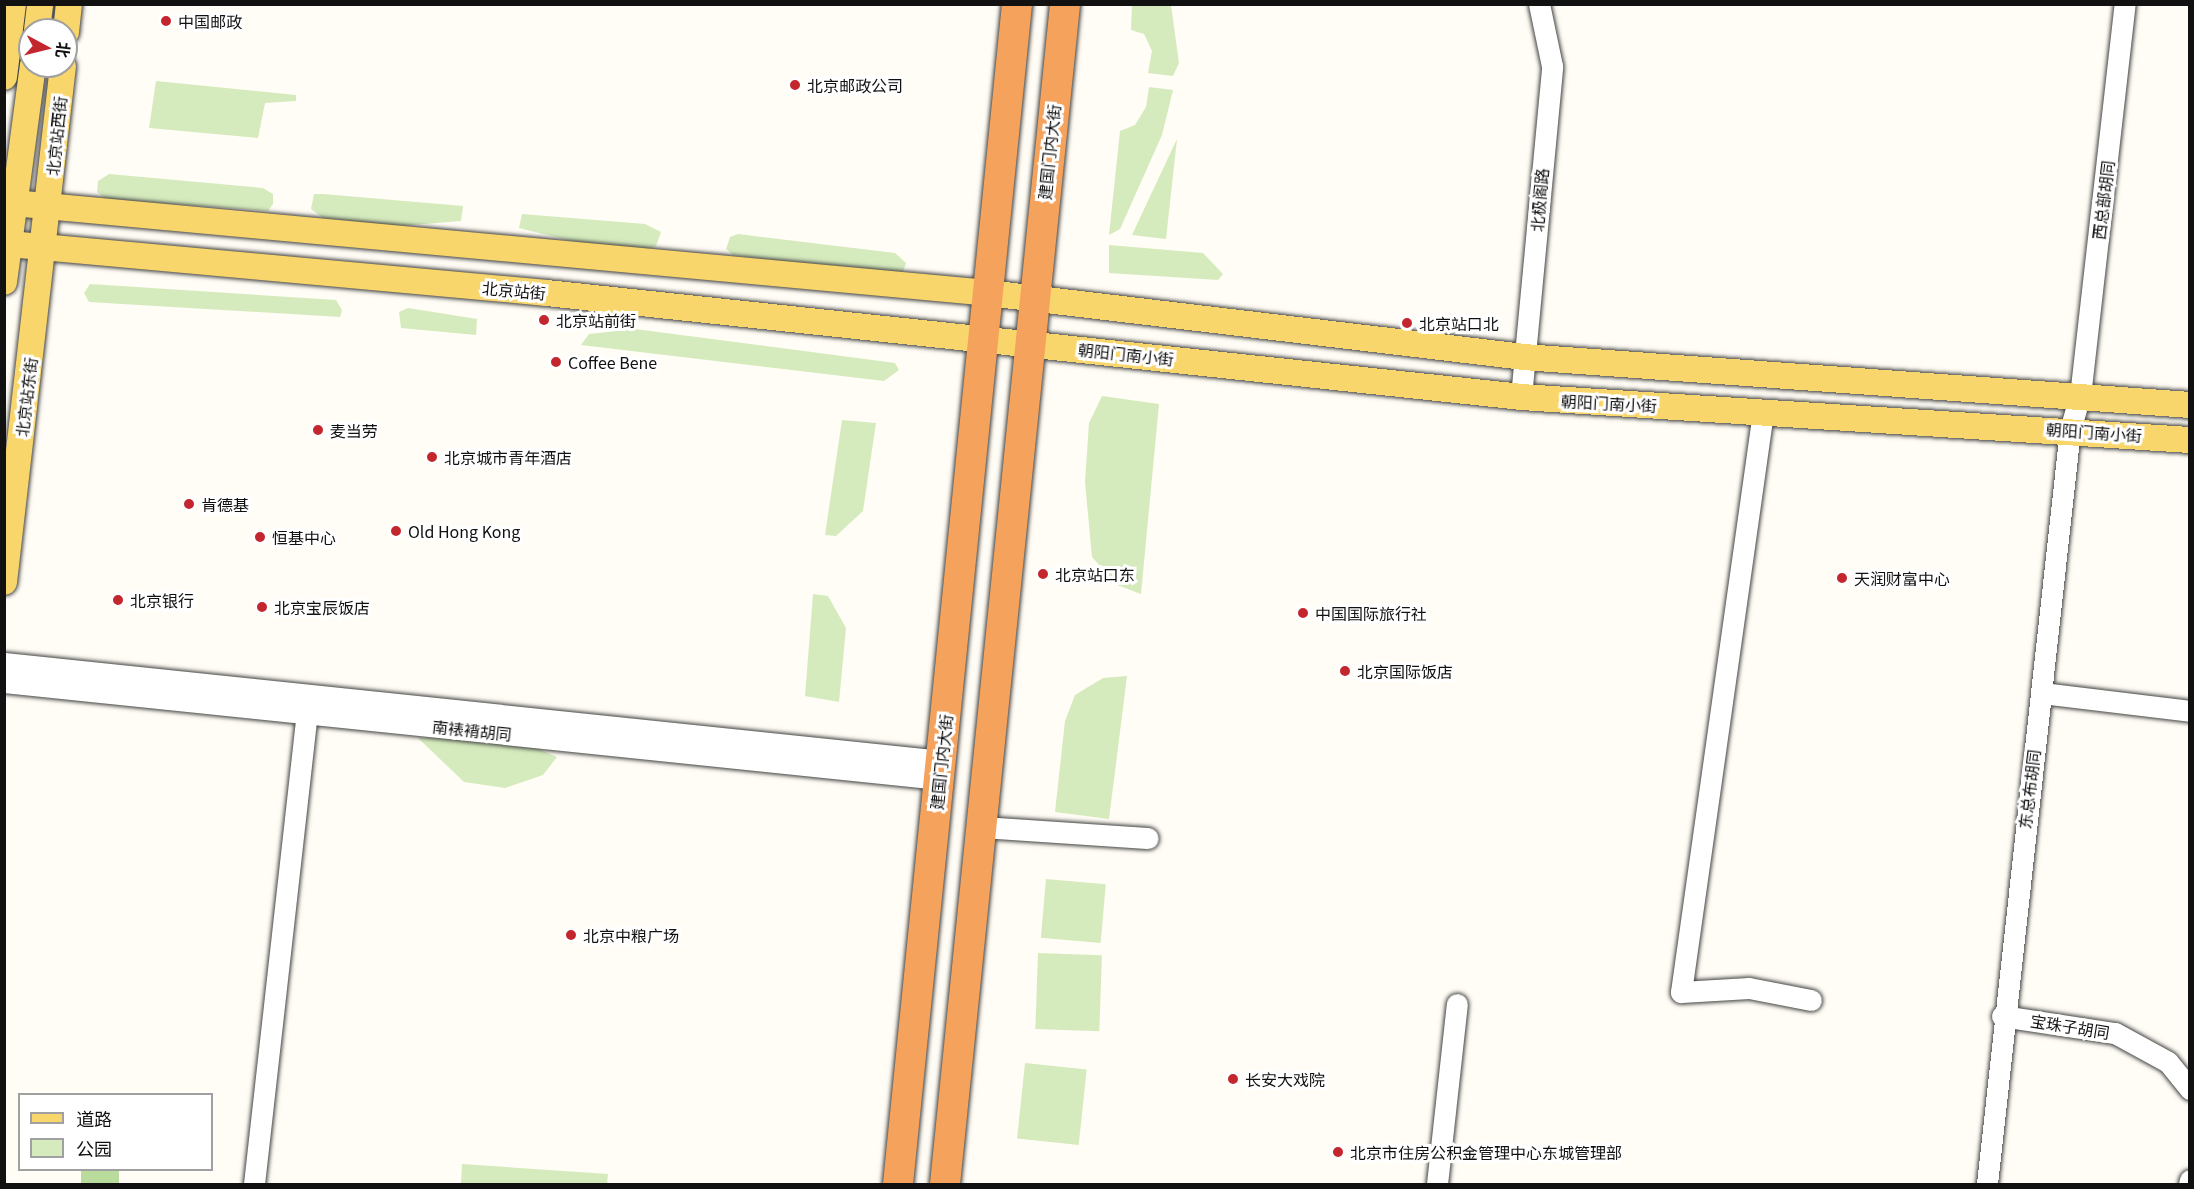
<!DOCTYPE html>
<meta charset="utf-8">
<style>
body{margin:0}
#map{position:relative;width:2194px;height:1189px;overflow:hidden;background:#fffdf5;font-family:Georgia,"Noto Sans SC",serif}
div>[style]{position:absolute}
[style*='--x']{left:calc(var(--x)*1px);top:calc(var(--y)*1px);width:calc(var(--w)*1px);rotate:calc(var(--a)*1deg)}
.green>*{inset:0;background:#d5ebbd;transform-origin:0 0}
.forest>*{inset:0;background:#b9dc9c;transform-origin:0 0}
.roads{filter:drop-shadow(0 0 2px #444) drop-shadow(0 0 2px #444)}
.minor>*{height:21px;margin:-10.5px;padding:0 10.5px;transform-origin:10.5px;border-radius:10.5px;background:#fff}
.major>*{height:26px;margin:-13px;padding:0 13px;transform-origin:13px;border-radius:13px;background:#f9d66b}
.highway>*{height:30px;margin:-15px;padding:0 15px;transform-origin:15px;border-radius:15px;background:#f5a25d}
.dots>*{width:16px;height:16px;translate:-50% -50%;box-sizing:border-box;border:3px solid #fff;border-radius:50%}
span{translate:-50% -50%;white-space:nowrap;text-align:center;line-height:1.15;-webkit-text-stroke:6px #fff;paint-order:stroke}
.poi-label{font-size:16px;color:#111}
.left{translate:0 -50%;text-align:left}
.street-label{font-size:16px;color:#111}
.frame{position:absolute;inset:0;border:6px solid #111;pointer-events:none}
.legend{position:absolute;left:18px;top:1093px;width:195px;height:78px;box-sizing:border-box;background:#fff;border:2px solid #a0a0a0;margin:0;padding:8px 10px;list-style:none;font-size:18px;color:#111}
.legend li{display:flex;align-items:center;gap:12px;height:30px}
.legend b{width:30px;border:2px solid #a0a0a0}
.north{position:absolute;left:18px;top:18px;width:60px;height:60px;box-sizing:border-box;background:#fff;border:2px solid #a0a0a0;border-radius:50%;rotate:97deg;font-size:16px;font-weight:700;line-height:24px;text-align:center;color:#111}
.north::after{content:'';display:block;margin:auto;width:21px;height:27px;background:#c4262e;clip-path:polygon(50% 0,100% 100%,50% 72%,0 100%)}
</style>
<div id="map">
<div class="green">
<i style="clip-path:polygon(1132px 5px,1171px 5px,1179px 63px,1173px 76px,1148px 73px,1152px 51px,1144px 34px,1131px 30px)"></i>
<i style="clip-path:polygon(156px 81px,296px 95px,296px 101px,265px 103px,258px 138px,149px 128px)"></i>
<i style="clip-path:polygon(1149px 87px,1173px 90px,1162px 135px,1120px 229px,1109px 235px,1120px 131px,1135px 125px,1146px 107px)"></i>
<i style="clip-path:polygon(1177px 139px,1166px 239px,1132px 235px,1153px 190px)"></i>
<i style="clip-path:polygon(109px 174px,263px 188px,273px 194px,273px 204px,268px 211px,106px 199px,97px 192px,98px 181px)"></i>
<i style="clip-path:polygon(314px 194px,323px 194px,463px 206px,461px 221px,399px 226px,323px 218px,311px 209px)"></i>
<i style="clip-path:polygon(522px 214px,645px 224px,661px 232px,656px 246px,647px 250px,584px 244px,519px 228px)"></i>
<i style="clip-path:polygon(738px 234px,895px 253px,906px 263px,902px 275px,891px 276px,733px 255px,726px 249px,730px 237px)"></i>
<i style="clip-path:polygon(1109px 245px,1203px 253px,1223px 274px,1218px 280px,1109px 273px)"></i>
<i style="clip-path:polygon(90px 284px,336px 300px,342px 310px,340px 317px,89px 302px,84px 293px)"></i>
<i style="clip-path:polygon(408px 308px,477px 319px,476px 335px,401px 328px,399px 312px)"></i>
<i style="clip-path:polygon(635px 329px,895px 363px,899px 370px,884px 381px,581px 345px,589px 334px)"></i>
<i style="clip-path:polygon(1102px 396px,1159px 404px,1141px 594px,1117px 585px,1092px 557px,1085px 482px,1089px 423px)"></i>
<i style="clip-path:polygon(842px 420px,876px 423px,863px 511px,836px 536px,825px 535px)"></i>
<i style="clip-path:polygon(813px 594px,828px 596px,846px 628px,839px 702px,805px 696px)"></i>
<i style="clip-path:polygon(1127px 676px,1109px 819px,1055px 812px,1065px 721px,1075px 695px,1103px 678px)"></i>
<i style="clip-path:polygon(485px 737px,534px 747px,557px 757px,543px 775px,505px 788px,464px 782px,418px 738px)"></i>
<i style="left:1046px;top:879px;width:60px;height:59px;rotate:5deg"></i>
<i style="left:1038px;top:953px;width:64px;height:76px;rotate:2deg"></i>
<i style="left:1025px;top:1063px;width:62px;height:76px;rotate:6deg"></i>
<i style="clip-path:polygon(462px 1164px,608px 1174px,607px 1184px,461px 1184px)"></i>
</div>
<div class="forest">
<i style="left:81px;top:1170px;width:38px;height:14px"></i>
</div>
<div class="roads">
<div class="minor">
<i style="--x:1521;--y:397;--w:332;--a:-84.6"></i>
<i style="--x:1552;--y:66;--w:63;--a:-101.8"></i>
<i style="--x:1763;--y:412;--w:586;--a:98.05"></i>
<i style="--x:1681;--y:992;--w:68;--a:-3.4"></i>
<i style="--x:1749;--y:988;--w:63;--a:11"></i>
<i style="--x:4;--y:663;--w:943;--a:5.96"></i>
<i style="--x:4;--y:682;--w:941;--a:5.92"></i>
<i style="--x:2042;--y:693;--w:149;--a:6.9"></i>
<i style="--x:981;--y:827;--w:167;--a:3.8"></i>
<i style="--x:2002;--y:1016;--w:114;--a:8.6"></i>
<i style="--x:2115;--y:1033;--w:60;--a:28.7"></i>
<i style="--x:2168;--y:1062;--w:35;--a:51"></i>
<i style="--x:254;--y:1184;--w:474;--a:-83.6"></i>
<i style="--x:1437;--y:1184;--w:181;--a:-83.7"></i>
<i style="--x:1987;--y:1184;--w:759;--a:-83.72"></i>
<i style="--x:2070;--y:430;--w:35;--a:-74"></i>
<i style="--x:2080;--y:396;--w:395;--a:-83.5"></i>
<i style="--x:2189;--y:1184;--w:4;--a:-76"></i>
</div>
<div class="major">
<i style="--x:37;--y:30;--w:26;--a:-83"></i>
<i style="--x:66;--y:32;--w:28;--a:-84"></i>
<i style="--x:4;--y:77;--w:74;--a:-83"></i>
<i style="--x:13;--y:203;--w:979;--a:5.27"></i>
<i style="--x:988;--y:293;--w:540;--a:6.81"></i>
<i style="--x:1524;--y:357;--w:668;--a:4.12"></i>
<i style="--x:9;--y:244;--w:540;--a:5.2"></i>
<i style="--x:547;--y:293;--w:980;--a:6.09"></i>
<i style="--x:1521;--y:397;--w:670;--a:3.68"></i>
<i style="--x:4;--y:282;--w:218;--a:-82.4"></i>
<i style="--x:4;--y:582;--w:519;--a:-83.48"></i>
</div>
<div class="highway">
<i style="--x:898;--y:1184;--w:1186;--a:-84.24"></i>
<i style="--x:945;--y:1184;--w:1186;--a:-84.19"></i>
</div>
</div>
<div class="dots">
<i style="left:166px;top:21px;background:#c4262e"></i>
<i style="left:795px;top:85px;background:#c4262e"></i>
<i style="left:544px;top:320px;background:#c4262e"></i>
<i style="left:1407px;top:323px;background:#c4262e"></i>
<i style="left:556px;top:362px;background:#c4262e"></i>
<i style="left:318px;top:430px;background:#c4262e"></i>
<i style="left:432px;top:457px;background:#c4262e"></i>
<i style="left:189px;top:504px;background:#c4262e"></i>
<i style="left:396px;top:531px;background:#c4262e"></i>
<i style="left:260px;top:537px;background:#c4262e"></i>
<i style="left:1043px;top:574px;background:#c4262e"></i>
<i style="left:1842px;top:578px;background:#c4262e"></i>
<i style="left:118px;top:600px;background:#c4262e"></i>
<i style="left:262px;top:607px;background:#c4262e"></i>
<i style="left:1303px;top:613px;background:#c4262e"></i>
<i style="left:1345px;top:671px;background:#c4262e"></i>
<i style="left:571px;top:935px;background:#c4262e"></i>
<i style="left:1233px;top:1079px;background:#c4262e"></i>
<i style="left:1338px;top:1152px;background:#c4262e"></i>
</div>
<div class="poi-label">
<span class="left" style="left:178px;top:21px">中国邮政</span>
<span class="left" style="left:807px;top:85px">北京邮政公司</span>
<span class="left" style="left:556px;top:320px">北京站前街</span>
<span class="left" style="left:1419px;top:323px">北京站口北</span>
<span class="left" style="left:568px;top:362px">Coffee Bene</span>
<span class="left" style="left:330px;top:430px">麦当劳</span>
<span class="left" style="left:444px;top:457px">北京城市青年酒店</span>
<span class="left" style="left:201px;top:504px">肯德基</span>
<span class="left" style="left:408px;top:531px">Old Hong Kong</span>
<span class="left" style="left:272px;top:537px">恒基中心</span>
<span class="left" style="left:1055px;top:574px">北京站口东</span>
<span class="left" style="left:1854px;top:578px">天润财富中心</span>
<span class="left" style="left:130px;top:600px">北京银行</span>
<span class="left" style="left:274px;top:607px">北京宝辰饭店</span>
<span class="left" style="left:1315px;top:613px">中国国际旅行社</span>
<span class="left" style="left:1357px;top:671px">北京国际饭店</span>
<span class="left" style="left:583px;top:935px">北京中粮广场</span>
<span class="left" style="left:1245px;top:1079px">长安大戏院</span>
<span class="left" style="left:1350px;top:1152px">北京市住房公积金管理中心东城管理部</span>
</div>
<div class="street-label">
<span style="left:56px;top:136px;rotate:-84deg">北京站西街</span>
<span style="left:1049px;top:152px;rotate:-84deg">建国门内大街</span>
<span style="left:1539px;top:200px;rotate:-85deg">北极阁路</span>
<span style="left:2103px;top:200px;rotate:-83deg">西总部胡同</span>
<span style="left:514px;top:290px;rotate:5deg">北京站街</span>
<span style="left:1126px;top:354px;rotate:6deg">朝阳门南小街</span>
<span style="left:26px;top:397px;rotate:-83deg">北京站东街</span>
<span style="left:1609px;top:403px;rotate:3deg">朝阳门南小街</span>
<span style="left:2094px;top:432px;rotate:4deg">朝阳门南小街</span>
<span style="left:472px;top:730px;rotate:6deg">南裱褙胡同</span>
<span style="left:941px;top:762px;rotate:-84deg">建国门内大街</span>
<span style="left:2029px;top:789px;rotate:-83deg">东总布胡同</span>
<span style="left:2070px;top:1026px;rotate:9deg">宝珠子胡同</span>
</div>
<div class="frame"></div>
<ul class="legend">
<li><b style="height:8px;background:#f9d66b"></b>道路</li>
<li><b style="height:16px;background:#d5ebbd"></b>公园</li>
</ul>
<div class="north">北</div>
</div>
